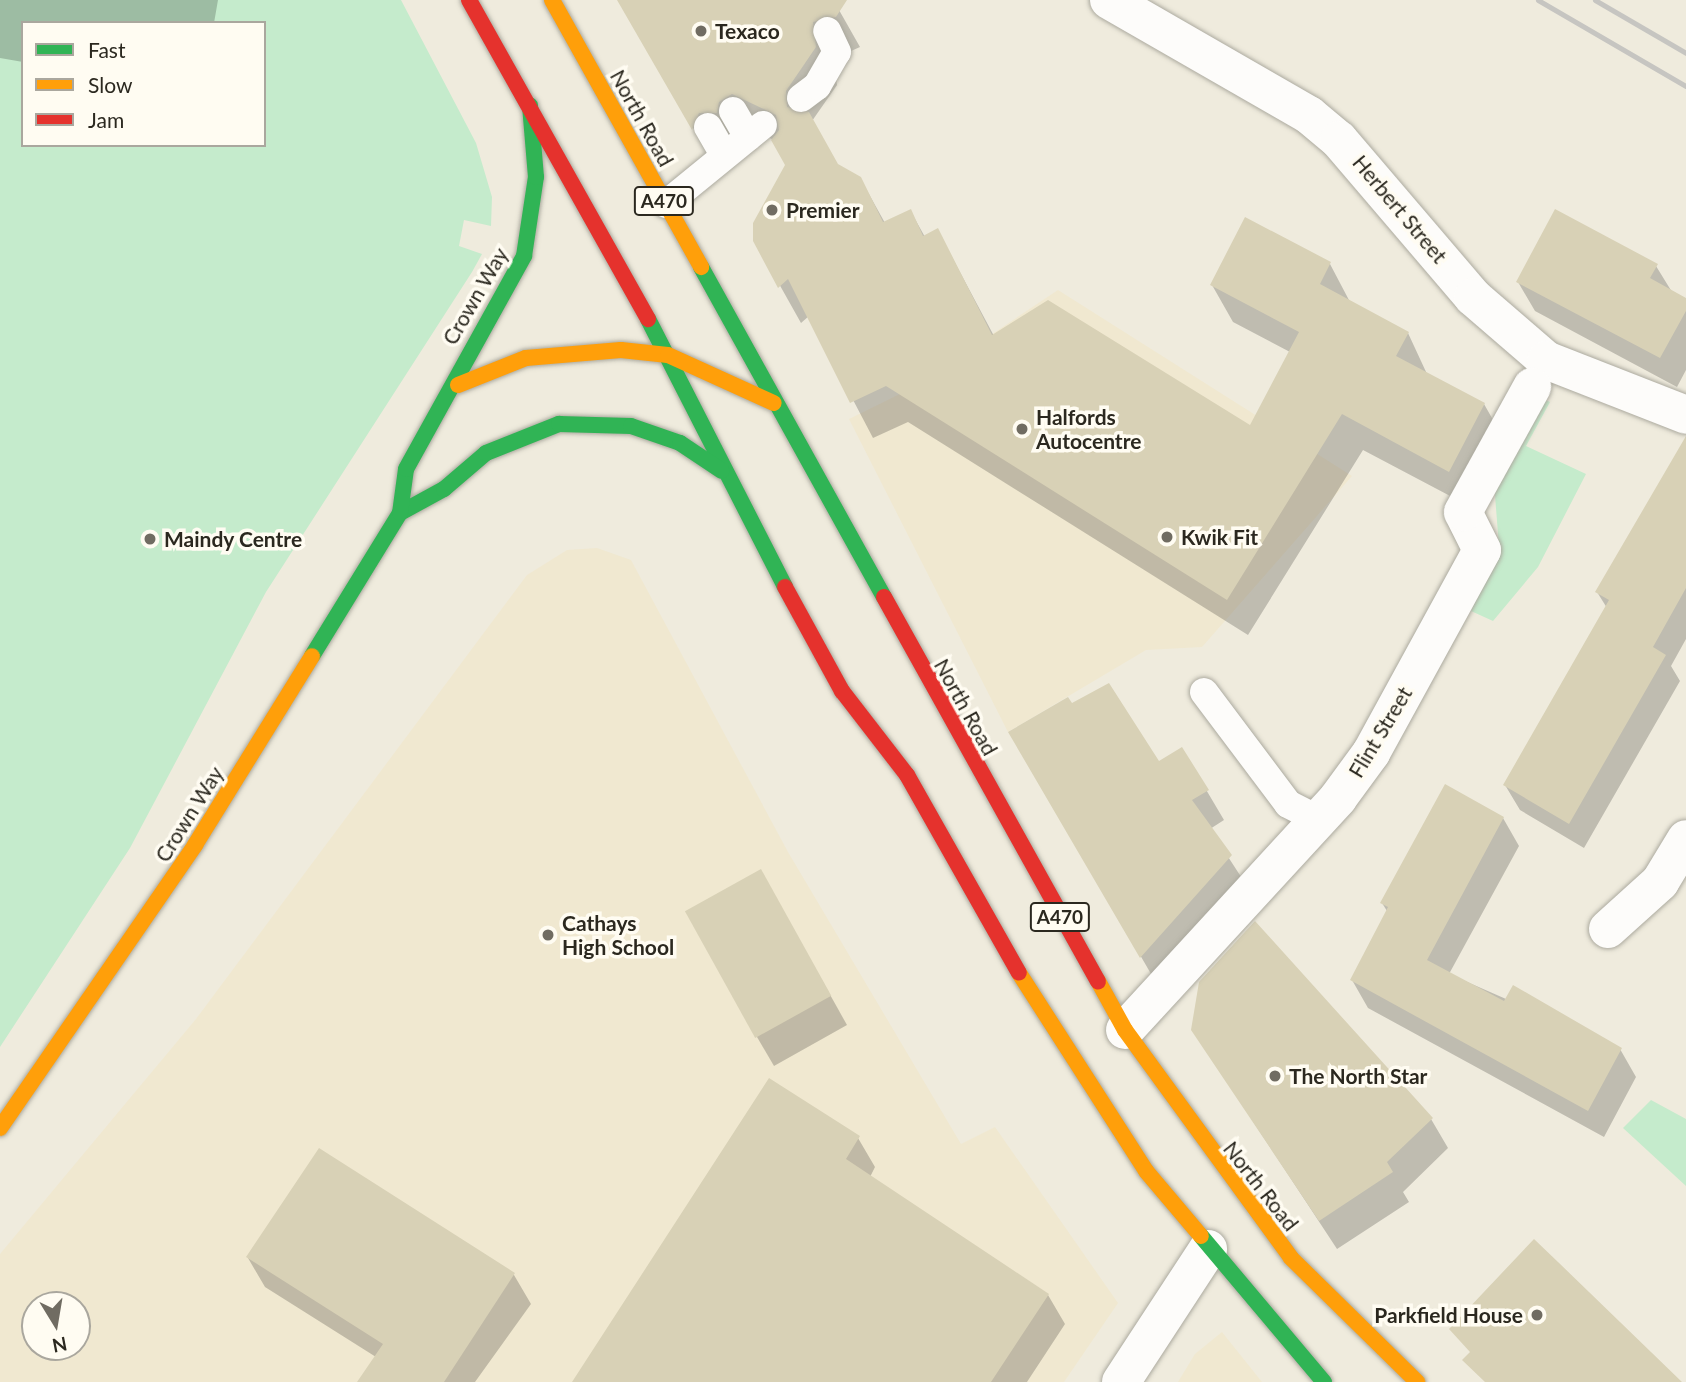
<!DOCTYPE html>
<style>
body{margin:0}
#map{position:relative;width:1686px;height:1382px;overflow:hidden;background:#efebdd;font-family:Lato,sans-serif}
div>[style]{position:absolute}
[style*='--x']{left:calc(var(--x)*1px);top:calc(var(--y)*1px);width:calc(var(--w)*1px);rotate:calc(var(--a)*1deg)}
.built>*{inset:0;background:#f0e8d0}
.green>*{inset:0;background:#c5ebcc}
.shadow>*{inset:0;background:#0003}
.building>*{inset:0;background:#d8d1b6;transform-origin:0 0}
.roads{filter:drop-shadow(0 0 2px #acaa9f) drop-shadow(0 0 2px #acaa9f)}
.lane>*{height:28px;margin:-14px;padding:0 14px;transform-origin:14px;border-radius:14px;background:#fdfcfa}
.street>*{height:38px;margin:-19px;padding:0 19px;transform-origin:19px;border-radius:19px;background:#fdfcfa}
.fast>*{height:16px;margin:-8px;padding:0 8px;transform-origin:8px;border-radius:8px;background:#30b455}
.slow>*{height:16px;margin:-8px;padding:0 8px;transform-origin:8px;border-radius:8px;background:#ff9f0a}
.jam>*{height:16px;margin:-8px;padding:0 8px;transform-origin:8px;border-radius:8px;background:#e5322d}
.rail>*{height:5px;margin:-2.5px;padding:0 2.5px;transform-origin:2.5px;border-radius:2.5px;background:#c6c5c1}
.dots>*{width:19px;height:19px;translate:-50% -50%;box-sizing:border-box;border:4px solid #fffcf2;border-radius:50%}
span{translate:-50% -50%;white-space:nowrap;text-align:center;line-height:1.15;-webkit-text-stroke:7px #fffcf2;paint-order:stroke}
.shield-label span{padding:2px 5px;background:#fffcf2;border:2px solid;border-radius:5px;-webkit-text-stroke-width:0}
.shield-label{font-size:19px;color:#2b281f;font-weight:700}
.poi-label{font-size:21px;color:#2b281f;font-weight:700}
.left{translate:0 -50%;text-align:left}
.right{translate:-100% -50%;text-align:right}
.street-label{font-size:21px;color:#2b281f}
.legend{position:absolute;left:21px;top:21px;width:245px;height:126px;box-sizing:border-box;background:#fffcf2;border:2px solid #aaa79e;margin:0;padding:9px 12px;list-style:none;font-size:21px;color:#2b281f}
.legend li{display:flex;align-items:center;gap:14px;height:35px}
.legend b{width:35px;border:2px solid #aaa79e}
.north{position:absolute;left:21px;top:1291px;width:70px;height:70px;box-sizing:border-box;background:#fffcf2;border:2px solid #aaa79e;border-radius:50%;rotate:169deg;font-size:19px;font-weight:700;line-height:28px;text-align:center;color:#2b281f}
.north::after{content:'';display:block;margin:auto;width:24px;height:32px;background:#706c62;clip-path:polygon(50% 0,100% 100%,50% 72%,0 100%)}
</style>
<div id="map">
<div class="built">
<i style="clip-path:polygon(1058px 290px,1352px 476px,1202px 647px,1146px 650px,1008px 732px,849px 419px,910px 389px)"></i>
<i style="clip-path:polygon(evenodd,597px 548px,631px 560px,788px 852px,961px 1144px,995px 1127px,1118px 1303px,1064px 1382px,0 1382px,0 1254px,196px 1019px,527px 575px,567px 550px,597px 548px,35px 1305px,77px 1305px,77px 1347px,35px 1347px,35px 1305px)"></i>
<i style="clip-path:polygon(1222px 1332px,1262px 1382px,1178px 1382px,1195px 1354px)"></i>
</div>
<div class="green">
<i style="clip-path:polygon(evenodd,0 0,401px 0,476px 143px,492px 197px,491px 226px,464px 220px,459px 246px,482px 254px,472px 272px,266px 592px,130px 848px,0 1047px,0 0,23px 23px,264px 23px,264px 145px,23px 145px,23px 23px)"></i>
<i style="clip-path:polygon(1539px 397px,1550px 402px,1526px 446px,1586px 474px,1538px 567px,1493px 621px,1471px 611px,1499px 546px,1494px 483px)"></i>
<i style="clip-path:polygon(1651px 1100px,1686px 1119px,1686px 1186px,1623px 1128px)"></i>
</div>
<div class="shadow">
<i style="clip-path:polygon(0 0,218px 0,214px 23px,23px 23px,23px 62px,0 58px)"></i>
<i style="clip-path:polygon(619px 0,820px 0,839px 10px,860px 47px,833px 59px,837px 85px,812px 121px,837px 165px,860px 178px,885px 223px,911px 212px,925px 237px,938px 231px,994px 336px,1250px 427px,1290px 352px,1233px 322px,1212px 285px,1330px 264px,1350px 302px,1408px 333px,1427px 374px,1484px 404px,1505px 441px,1471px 507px,1363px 450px,1248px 635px,908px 422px,873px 438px,809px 316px,801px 323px,755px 241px,787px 165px,774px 140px,754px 131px,714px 164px)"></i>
<i style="clip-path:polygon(1656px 266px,1672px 292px,1686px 300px,1686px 370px,1677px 387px,1535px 311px,1518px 282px)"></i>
<i style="clip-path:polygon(1686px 479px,1686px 639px,1671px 666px,1680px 681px,1584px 848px,1520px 810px,1505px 785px,1607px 608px,1597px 592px)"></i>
<i style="clip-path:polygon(1071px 705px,1159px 763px,1182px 749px,1224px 820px,1210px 829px,1247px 886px,1158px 986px,1011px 732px)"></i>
<i style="clip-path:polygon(1503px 818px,1519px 846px,1449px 974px,1620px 1049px,1636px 1077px,1604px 1137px,1368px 1008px,1352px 980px,1387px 911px,1382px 903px)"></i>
<i style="clip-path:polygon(777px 900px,847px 1025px,774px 1066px,757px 1037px)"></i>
<i style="clip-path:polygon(1193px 1030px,1431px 1119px,1448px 1148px,1403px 1192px,1409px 1202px,1337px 1249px)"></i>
<i style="clip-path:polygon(858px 1138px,875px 1167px,870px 1177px,1048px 1295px,1065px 1324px,1027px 1382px,574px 1382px)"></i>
<i style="clip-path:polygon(320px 1150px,514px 1275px,531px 1304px,475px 1382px,359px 1382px,376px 1357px,265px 1287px,248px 1258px)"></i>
</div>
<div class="building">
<i style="clip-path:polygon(617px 0,847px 0,836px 17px,813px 22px,816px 47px,786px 91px,787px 107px,809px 112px,838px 164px,861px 177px,883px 222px,911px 209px,923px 236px,938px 228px,992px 335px,1048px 300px,1250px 425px,1299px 332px,1210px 285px,1245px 217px,1331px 262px,1320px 284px,1409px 332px,1396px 356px,1485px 403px,1449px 472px,1342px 414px,1227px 600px,886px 386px,850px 403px,788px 279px,778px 288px,753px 241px,753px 223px,785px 165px,771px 140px,779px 130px,776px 115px,732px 94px,719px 102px,717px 113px,699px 113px,692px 130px)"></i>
<i style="clip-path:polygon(1555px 209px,1658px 264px,1650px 278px,1686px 298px,1686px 311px,1660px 358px,1516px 282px)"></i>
<i style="clip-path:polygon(1686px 436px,1686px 588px,1653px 647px,1666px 655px,1569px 824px,1503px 785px,1609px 600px,1595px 592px)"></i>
<i style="clip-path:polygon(1109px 683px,1159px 761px,1182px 747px,1209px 790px,1192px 800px,1232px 855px,1140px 958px,1008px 732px,1068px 697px,1072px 703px)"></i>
<i style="clip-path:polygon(1445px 784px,1504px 817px,1427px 960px,1504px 1001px,1513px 985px,1622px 1048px,1588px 1111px,1350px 980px,1388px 907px,1380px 903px)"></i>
<i style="left:761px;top:869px;width:145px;height:87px;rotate:61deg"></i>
<i style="clip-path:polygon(1255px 921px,1433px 1118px,1387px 1162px,1393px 1172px,1319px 1221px,1191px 1030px,1199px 982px)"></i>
<i style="clip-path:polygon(769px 1078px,860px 1136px,846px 1159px,1049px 1294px,991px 1382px,572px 1382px)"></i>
<i style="clip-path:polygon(319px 1148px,515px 1273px,444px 1382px,357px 1382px,383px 1344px,246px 1257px)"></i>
<i style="clip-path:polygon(1534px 1239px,1558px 1262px,1682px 1382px,1485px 1382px,1462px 1360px,1470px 1352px,1449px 1329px)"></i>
</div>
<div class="roads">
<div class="lane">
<i style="--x:801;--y:98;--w:20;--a:-37"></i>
<i style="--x:817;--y:86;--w:39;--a:-60"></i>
<i style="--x:837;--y:52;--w:23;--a:-115"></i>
<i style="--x:733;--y:111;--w:30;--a:60"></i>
<i style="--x:708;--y:127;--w:32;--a:60"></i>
<i style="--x:666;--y:204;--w:125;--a:-39.2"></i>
<i style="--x:1204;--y:692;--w:140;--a:53.1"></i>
<i style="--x:1288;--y:804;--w:33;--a:27"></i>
</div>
<div class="street">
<i style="--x:1109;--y:0;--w:231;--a:29.9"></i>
<i style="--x:1309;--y:115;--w:39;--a:40"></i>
<i style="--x:1339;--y:140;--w:206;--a:49.5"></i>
<i style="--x:1473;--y:297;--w:96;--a:40.8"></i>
<i style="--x:1546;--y:360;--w:150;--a:21.4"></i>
<i style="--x:1608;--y:929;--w:70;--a:-42.1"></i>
<i style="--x:1660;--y:882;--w:50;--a:-58.8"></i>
<i style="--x:1125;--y:1030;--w:315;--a:-47.4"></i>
<i style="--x:1338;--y:798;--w:56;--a:-53.7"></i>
<i style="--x:1371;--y:753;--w:231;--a:-61.3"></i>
<i style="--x:1482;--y:550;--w:42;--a:-116.6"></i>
<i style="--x:1463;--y:512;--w:143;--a:-61.1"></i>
<i style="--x:1121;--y:1382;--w:159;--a:-56.8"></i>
</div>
<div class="fast">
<i style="--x:701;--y:267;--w:377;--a:61"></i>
<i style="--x:648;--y:319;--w:301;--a:62.9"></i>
<i style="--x:400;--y:513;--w:50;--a:-28.6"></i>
<i style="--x:444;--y:489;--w:55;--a:-40.6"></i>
<i style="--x:486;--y:453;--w:79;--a:-21.7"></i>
<i style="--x:559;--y:424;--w:72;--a:1.6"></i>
<i style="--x:631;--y:426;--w:52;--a:19.1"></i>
<i style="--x:680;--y:443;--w:50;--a:33.7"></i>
<i style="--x:312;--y:656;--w:168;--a:-58.4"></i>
<i style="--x:400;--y:513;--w:44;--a:-82.2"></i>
<i style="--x:406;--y:469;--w:244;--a:-61"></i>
<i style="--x:524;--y:256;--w:80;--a:-81.4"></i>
<i style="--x:536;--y:177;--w:72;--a:-94.8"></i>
<i style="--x:1201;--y:1236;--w:191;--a:49.9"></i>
</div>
<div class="slow">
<i style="--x:552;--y:0;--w:306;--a:60.8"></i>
<i style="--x:458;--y:385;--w:73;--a:-21.7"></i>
<i style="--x:526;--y:358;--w:95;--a:-4.8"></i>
<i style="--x:621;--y:350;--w:47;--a:6.1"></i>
<i style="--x:668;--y:355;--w:116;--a:24.4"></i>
<i style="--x:1019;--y:973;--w:235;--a:57.3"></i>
<i style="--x:1146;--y:1171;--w:85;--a:49.8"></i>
<i style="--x:1098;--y:981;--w:56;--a:61.1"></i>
<i style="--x:1125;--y:1030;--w:282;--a:53.9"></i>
<i style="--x:1291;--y:1258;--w:177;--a:44.5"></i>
<i style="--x:0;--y:1128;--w:344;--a:-55.4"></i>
<i style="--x:195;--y:845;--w:222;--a:-58.2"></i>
</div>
<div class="jam">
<i style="--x:469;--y:0;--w:366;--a:60.7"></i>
<i style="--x:785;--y:587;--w:119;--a:61.3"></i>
<i style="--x:842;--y:691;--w:106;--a:52.3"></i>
<i style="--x:907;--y:775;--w:227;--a:60.5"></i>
<i style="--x:884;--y:597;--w:440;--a:60.9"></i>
</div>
</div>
<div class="rail">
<i style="--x:1538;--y:0;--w:171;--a:30.2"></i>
<i style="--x:1595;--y:0;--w:105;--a:30.2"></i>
</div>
<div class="dots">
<i style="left:701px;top:31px;background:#706c62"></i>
<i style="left:772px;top:210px;background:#706c62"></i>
<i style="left:1022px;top:429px;background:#706c62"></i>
<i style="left:1167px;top:537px;background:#706c62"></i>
<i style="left:150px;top:539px;background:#706c62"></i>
<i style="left:548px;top:935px;background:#706c62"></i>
<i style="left:1275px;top:1076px;background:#706c62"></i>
<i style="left:1537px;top:1315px;background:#706c62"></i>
</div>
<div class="shield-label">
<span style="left:664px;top:201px">A470</span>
<span style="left:1060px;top:917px">A470</span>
</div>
<div class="poi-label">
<span class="left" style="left:715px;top:31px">Texaco</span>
<span class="left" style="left:786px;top:210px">Premier</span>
<span class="left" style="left:1036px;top:429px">Halfords<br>Autocentre</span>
<span class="left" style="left:1181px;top:537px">Kwik Fit</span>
<span class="left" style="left:164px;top:539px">Maindy Centre</span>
<span class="left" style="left:562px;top:935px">Cathays<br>High School</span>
<span class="left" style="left:1289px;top:1076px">The North Star</span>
<span class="right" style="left:1523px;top:1315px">Parkfield House</span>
</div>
<div class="street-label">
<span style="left:642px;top:118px;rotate:61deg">North Road</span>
<span style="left:1400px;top:209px;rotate:50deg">Herbert Street</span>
<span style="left:475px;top:296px;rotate:-60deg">Crown Way</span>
<span style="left:966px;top:707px;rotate:61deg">North Road</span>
<span style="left:1380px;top:732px;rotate:-59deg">Flint Street</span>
<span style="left:189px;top:814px;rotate:-58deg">Crown Way</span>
<span style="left:1261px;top:1186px;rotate:52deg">North Road</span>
</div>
<ul class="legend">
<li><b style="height:9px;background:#30b455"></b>Fast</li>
<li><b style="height:9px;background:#ff9f0a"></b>Slow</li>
<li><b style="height:9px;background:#e5322d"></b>Jam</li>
</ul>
<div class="north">N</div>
</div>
